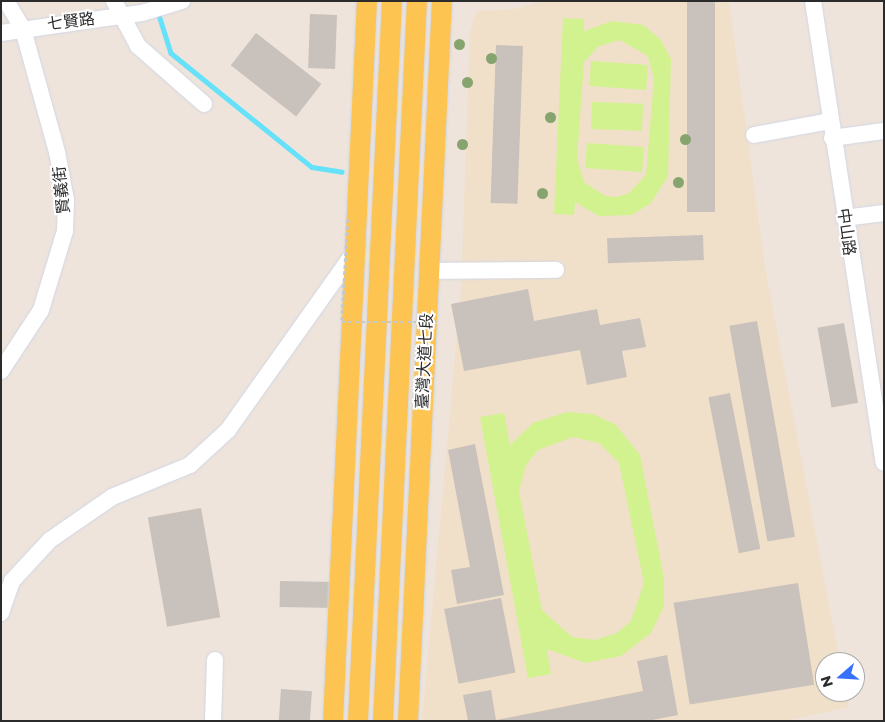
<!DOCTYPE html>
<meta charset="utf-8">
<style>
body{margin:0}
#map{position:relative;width:885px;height:722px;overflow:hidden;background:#eee4db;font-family:Montserrat,"Noto Sans TC",sans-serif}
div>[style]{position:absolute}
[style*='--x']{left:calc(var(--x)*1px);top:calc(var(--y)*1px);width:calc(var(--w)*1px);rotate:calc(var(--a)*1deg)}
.education>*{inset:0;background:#f1e0c9}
.pitch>*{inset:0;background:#d1f28e;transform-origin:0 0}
.stream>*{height:4.5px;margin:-2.25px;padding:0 2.25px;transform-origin:2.25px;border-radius:2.25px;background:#65e1f9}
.building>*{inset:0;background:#c9c1bb;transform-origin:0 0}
.roads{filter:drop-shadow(0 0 1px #d1d6e5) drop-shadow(0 0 1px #d1d6e5)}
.minor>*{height:16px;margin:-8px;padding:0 8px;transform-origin:8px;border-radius:8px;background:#fff}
.major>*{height:20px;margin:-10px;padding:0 10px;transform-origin:10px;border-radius:10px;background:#fdc451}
.path-bridge>*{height:2.5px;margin-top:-1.25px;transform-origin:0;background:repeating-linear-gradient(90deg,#c8c8c8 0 4px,transparent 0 6.5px)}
.trees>*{width:11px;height:11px;margin:-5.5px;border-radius:50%;background:#85a46e}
span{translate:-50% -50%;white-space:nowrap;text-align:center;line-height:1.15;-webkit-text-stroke:4px #fff;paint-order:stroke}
.street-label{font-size:16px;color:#2b2b2b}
.frame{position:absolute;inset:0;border:2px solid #2b2b2b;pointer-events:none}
.north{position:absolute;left:815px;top:652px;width:50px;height:50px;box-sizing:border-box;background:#fff;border:1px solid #aaa;border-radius:50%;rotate:251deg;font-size:14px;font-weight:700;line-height:20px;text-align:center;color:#2b2b2b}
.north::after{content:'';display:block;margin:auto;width:18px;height:22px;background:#3770ff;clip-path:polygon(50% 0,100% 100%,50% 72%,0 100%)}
</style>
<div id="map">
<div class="education">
<i style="clip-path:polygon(542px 1px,729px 1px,765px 267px,840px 662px,825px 662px,825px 692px,846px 692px,849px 707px,785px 721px,422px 721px,461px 291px,470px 32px,476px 11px,515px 9px)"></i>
</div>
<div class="pitch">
<i style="clip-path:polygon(evenodd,563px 18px,584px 19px,584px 31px,612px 21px,643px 25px,660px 39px,671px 59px,668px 176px,651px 203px,632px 215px,599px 216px,575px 202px,574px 215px,554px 214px,563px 18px,620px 40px,648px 56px,654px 79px,646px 175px,629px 193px,617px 197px,605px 196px,584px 182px,577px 158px,584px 62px,599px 46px,620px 40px)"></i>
<i style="left:591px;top:61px;width:57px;height:25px;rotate:4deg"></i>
<i style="left:592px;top:102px;width:51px;height:27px;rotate:2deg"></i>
<i style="left:587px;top:143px;width:57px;height:25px;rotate:4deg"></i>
<i style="clip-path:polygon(evenodd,567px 412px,593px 414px,616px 425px,640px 455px,664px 578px,664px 606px,651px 633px,621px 656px,585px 663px,547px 649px,551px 674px,528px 678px,480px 417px,504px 413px,510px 445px,533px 423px,567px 412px,573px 437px,599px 443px,619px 463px,644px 583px,631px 621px,617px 633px,595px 640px,572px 637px,542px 610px,519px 491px,526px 465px,538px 450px,573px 437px)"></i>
</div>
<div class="stream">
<i style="--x:158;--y:12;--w:43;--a:72.4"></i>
<i style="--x:171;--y:53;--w:181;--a:39"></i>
<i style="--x:312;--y:167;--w:30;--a:9"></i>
</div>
<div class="building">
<i style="left:687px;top:1px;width:28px;height:211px"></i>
<i style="left:310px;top:14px;width:27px;height:54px;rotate:2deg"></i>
<i style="left:256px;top:33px;width:83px;height:41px;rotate:38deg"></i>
<i style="left:496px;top:45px;width:27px;height:158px;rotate:2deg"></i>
<i style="left:703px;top:235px;width:25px;height:96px;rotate:88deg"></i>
<i style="clip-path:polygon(528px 289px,534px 321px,597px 309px,600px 325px,640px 318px,646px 347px,622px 351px,627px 377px,587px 385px,580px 350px,464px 371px,451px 304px)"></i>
<i style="left:757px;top:321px;width:219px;height:28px;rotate:80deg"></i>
<i style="left:844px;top:323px;width:81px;height:27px;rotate:80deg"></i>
<i style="left:730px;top:393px;width:159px;height:22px;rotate:79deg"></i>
<i style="clip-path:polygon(475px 444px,504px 595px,457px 604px,451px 570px,470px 567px,448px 450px)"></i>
<i style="left:201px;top:508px;width:111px;height:54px;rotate:80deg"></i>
<i style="left:280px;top:581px;width:57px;height:26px;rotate:1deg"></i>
<i style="left:798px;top:583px;width:103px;height:126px;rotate:81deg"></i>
<i style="left:501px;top:598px;width:76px;height:58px;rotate:79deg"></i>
<i style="clip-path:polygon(667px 655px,678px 715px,647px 721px,468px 721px,463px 695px,491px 690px,496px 720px,643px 691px,637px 661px)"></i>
<i style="left:281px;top:689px;width:31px;height:32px;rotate:4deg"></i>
</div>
<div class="roads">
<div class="minor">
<i style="--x:114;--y:1;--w:51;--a:61.9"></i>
<i style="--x:138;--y:46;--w:88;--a:41.3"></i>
<i style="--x:813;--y:1;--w:467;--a:81.3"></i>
<i style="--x:1;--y:33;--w:142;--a:-8.1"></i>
<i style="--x:142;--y:13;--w:42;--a:-16.7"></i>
<i style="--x:754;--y:135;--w:77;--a:-10.4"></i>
<i style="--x:832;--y:138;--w:52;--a:-7.7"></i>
<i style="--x:844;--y:218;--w:40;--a:-7.1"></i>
<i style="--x:429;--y:271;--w:127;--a:-0.5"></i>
<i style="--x:1;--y:371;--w:73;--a:-56.7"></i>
<i style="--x:41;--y:310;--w:83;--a:-73.1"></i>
<i style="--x:65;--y:231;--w:31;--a:-88"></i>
<i style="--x:66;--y:200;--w:49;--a:-100.6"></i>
<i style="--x:57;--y:152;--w:128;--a:-105.5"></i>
<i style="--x:23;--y:29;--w:33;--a:-121"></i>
<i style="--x:1;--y:613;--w:34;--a:-71"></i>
<i style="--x:12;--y:581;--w:56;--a:-47.2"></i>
<i style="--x:50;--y:540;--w:75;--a:-34.7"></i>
<i style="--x:112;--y:497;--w:84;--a:-22.3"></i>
<i style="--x:190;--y:465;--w:52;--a:-42.6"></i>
<i style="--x:228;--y:430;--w:219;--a:-54.6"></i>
<i style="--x:213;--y:721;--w:61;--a:-88.1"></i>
</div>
<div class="major">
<i style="--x:333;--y:721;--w:721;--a:-87.3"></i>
<i style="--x:358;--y:721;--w:721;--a:-87.3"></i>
<i style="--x:383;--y:721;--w:721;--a:-87.3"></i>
<i style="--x:408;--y:721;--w:721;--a:-87.3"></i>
</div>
</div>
<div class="path-bridge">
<i style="--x:348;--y:219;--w:103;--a:93.3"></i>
<i style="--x:342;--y:322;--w:95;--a:0"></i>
</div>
<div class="trees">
<i style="left:459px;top:44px"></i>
<i style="left:491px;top:58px"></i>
<i style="left:467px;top:82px"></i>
<i style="left:550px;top:117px"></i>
<i style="left:685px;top:139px"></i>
<i style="left:462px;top:144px"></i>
<i style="left:678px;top:182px"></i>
<i style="left:542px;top:193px"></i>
</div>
<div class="street-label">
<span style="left:71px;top:22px;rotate:-7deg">七賢路</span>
<span style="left:62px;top:190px;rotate:-96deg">賢義街</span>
<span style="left:846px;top:232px;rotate:82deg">中山路</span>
<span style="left:425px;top:361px;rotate:-87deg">臺灣大道七段</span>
</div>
<div class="frame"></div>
<div class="north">N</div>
</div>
